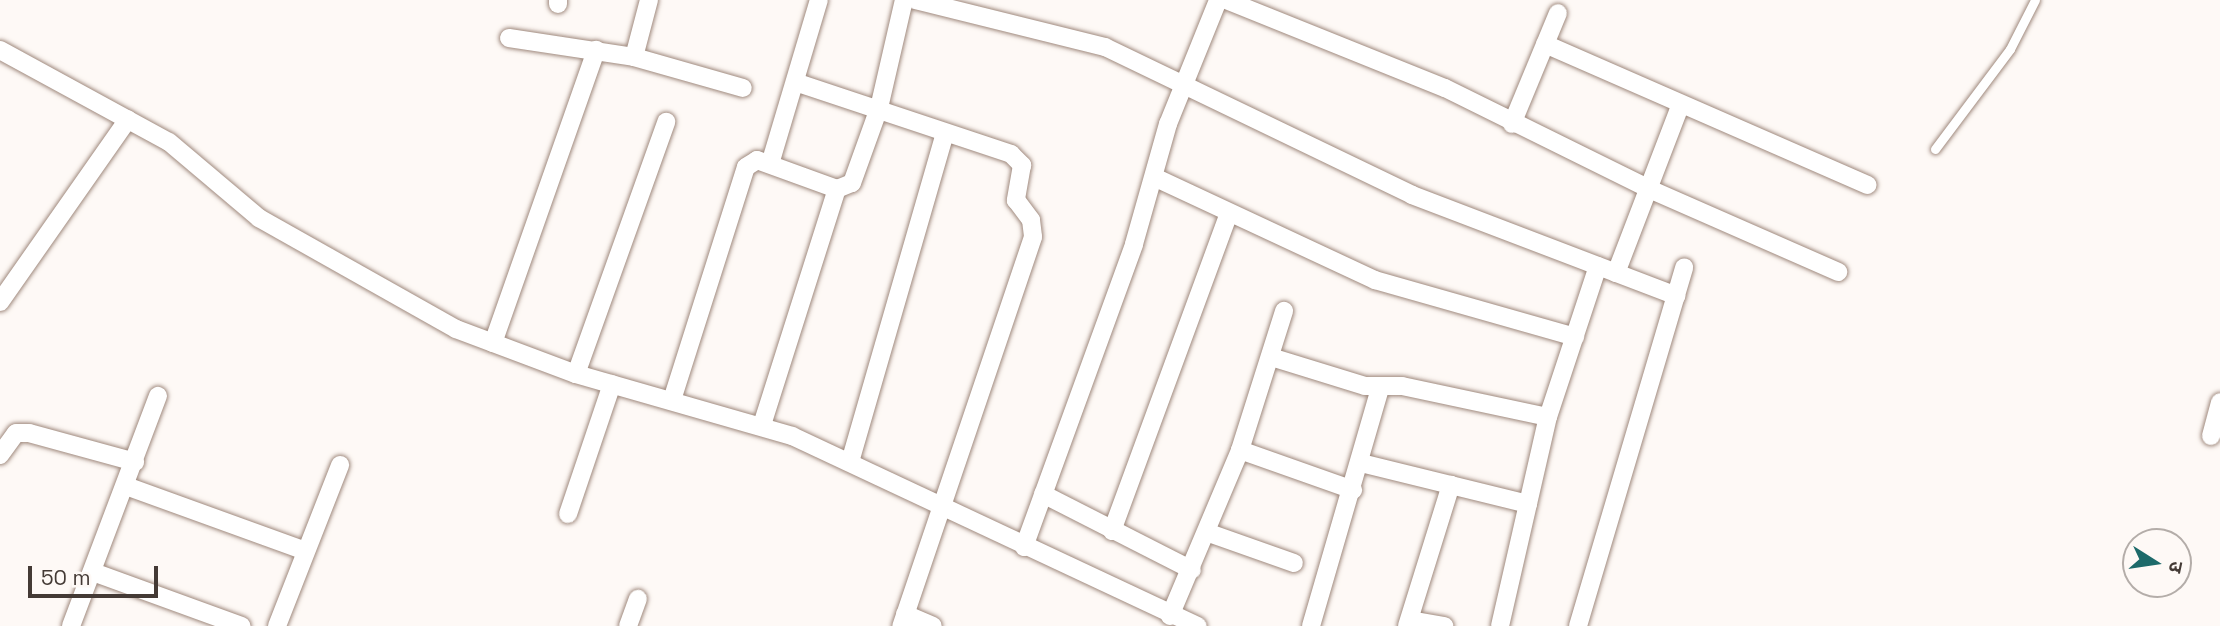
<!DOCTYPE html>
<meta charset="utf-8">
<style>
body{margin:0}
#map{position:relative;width:2220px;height:626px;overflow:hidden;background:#fef9f6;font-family:"Space Grotesk","Noto Sans Devanagari",sans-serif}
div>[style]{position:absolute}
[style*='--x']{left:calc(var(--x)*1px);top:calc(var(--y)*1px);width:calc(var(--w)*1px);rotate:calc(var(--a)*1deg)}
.roads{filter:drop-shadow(0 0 2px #9f897d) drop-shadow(0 0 2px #9f897d)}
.lane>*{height:9px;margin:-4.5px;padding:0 4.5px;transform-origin:4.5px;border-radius:4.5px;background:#fff}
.street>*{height:18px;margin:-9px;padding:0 9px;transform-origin:9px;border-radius:9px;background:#fff}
span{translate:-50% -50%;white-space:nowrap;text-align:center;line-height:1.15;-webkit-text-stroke:7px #fef9f6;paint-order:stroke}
.north{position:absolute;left:2122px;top:528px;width:70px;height:70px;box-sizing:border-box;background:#fef9f6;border:2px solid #b4ada9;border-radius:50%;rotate:102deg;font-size:19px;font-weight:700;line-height:28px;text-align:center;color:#443a35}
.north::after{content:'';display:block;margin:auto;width:24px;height:32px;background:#1d6a6a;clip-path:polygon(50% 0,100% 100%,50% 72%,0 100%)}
.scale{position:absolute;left:28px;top:566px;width:130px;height:32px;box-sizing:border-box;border:4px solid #443a35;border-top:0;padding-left:9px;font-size:21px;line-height:24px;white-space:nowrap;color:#443a35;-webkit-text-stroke:5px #fef9f6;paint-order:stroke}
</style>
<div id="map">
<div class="roads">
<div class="lane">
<i style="--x:1935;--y:149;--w:125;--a:-53.1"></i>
<i style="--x:2010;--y:49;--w:55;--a:-63"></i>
</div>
<div class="street">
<i style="--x:915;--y:0;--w:196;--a:13.9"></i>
<i style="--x:1105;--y:47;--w:341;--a:25.7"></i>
<i style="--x:1412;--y:195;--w:283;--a:20.9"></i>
<i style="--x:1226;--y:0;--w:236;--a:21.9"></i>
<i style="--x:1445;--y:88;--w:225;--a:26.3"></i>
<i style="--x:1647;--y:188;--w:209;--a:23.7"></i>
<i style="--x:558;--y:4;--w:4;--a:-90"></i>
<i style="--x:509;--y:38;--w:126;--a:8.6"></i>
<i style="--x:634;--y:57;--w:113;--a:15.9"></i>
<i style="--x:1545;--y:44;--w:352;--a:23.6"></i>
<i style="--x:0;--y:50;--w:192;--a:28.6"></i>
<i style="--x:169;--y:142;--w:118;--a:40.2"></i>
<i style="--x:259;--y:218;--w:226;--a:29.4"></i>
<i style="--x:456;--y:329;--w:128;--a:20.6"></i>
<i style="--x:576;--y:374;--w:225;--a:16"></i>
<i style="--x:792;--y:436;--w:448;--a:25.1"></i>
<i style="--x:634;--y:57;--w:59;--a:-75.3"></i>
<i style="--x:795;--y:82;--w:228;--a:18.4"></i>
<i style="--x:1011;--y:154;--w:16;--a:45"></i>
<i style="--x:1022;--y:165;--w:36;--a:100"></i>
<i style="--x:1016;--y:200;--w:25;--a:53"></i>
<i style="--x:1031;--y:220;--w:17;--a:83"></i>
<i style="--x:1033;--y:237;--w:411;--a:108.7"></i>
<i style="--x:1512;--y:124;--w:120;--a:-67.5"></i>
<i style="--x:770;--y:164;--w:171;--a:-73.4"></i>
<i style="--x:1154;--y:177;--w:244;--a:25"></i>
<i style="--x:1375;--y:280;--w:208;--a:15.9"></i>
<i style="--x:1616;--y:273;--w:179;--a:-69"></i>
<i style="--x:0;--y:302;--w:223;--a:-55"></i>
<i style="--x:493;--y:343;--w:311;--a:-70.6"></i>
<i style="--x:1271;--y:357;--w:98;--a:17.1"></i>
<i style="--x:1365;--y:386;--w:37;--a:0"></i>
<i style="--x:1402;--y:386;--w:149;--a:12"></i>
<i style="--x:576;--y:374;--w:268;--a:-70.3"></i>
<i style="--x:672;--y:400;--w:244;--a:-72.4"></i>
<i style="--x:746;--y:167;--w:13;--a:-32"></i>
<i style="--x:757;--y:160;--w:85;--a:19.9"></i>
<i style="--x:837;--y:189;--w:16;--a:-22"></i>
<i style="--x:852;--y:183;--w:80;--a:-70.2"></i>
<i style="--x:879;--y:108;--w:111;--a:-77"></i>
<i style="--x:762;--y:425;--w:248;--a:-72.4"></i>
<i style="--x:2211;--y:436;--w:35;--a:-75"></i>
<i style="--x:1240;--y:450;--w:120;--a:19.5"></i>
<i style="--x:0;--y:455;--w:27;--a:-54"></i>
<i style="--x:16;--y:433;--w:13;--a:0"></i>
<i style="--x:29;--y:433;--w:110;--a:15.3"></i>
<i style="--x:850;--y:462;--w:342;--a:-73.9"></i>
<i style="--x:1361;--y:463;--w:172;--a:13.8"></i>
<i style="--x:126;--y:486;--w:191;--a:19.9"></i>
<i style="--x:1043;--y:494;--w:167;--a:27"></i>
<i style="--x:568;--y:514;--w:137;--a:-71.3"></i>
<i style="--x:1112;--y:531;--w:339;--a:-69.8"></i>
<i style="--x:1209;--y:533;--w:90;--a:19.4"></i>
<i style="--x:1024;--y:547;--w:322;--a:-70"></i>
<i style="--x:1134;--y:244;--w:125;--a:-74.2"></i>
<i style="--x:1168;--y:124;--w:134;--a:-68"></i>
<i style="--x:93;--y:572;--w:158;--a:20"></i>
<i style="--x:905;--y:614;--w:30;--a:23"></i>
<i style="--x:1170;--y:616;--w:180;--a:-67.1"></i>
<i style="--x:1240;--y:450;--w:146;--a:-72.4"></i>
<i style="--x:1410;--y:620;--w:35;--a:10"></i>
<i style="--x:71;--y:626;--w:246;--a:-69.3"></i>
<i style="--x:277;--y:626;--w:173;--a:-68.6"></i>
<i style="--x:628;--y:626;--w:29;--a:-70"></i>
<i style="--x:1311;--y:626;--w:248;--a:-73.8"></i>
<i style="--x:1407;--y:626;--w:148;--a:-72.7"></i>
<i style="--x:1500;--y:626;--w:214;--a:-77.1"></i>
<i style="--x:1548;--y:417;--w:159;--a:-71.7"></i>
<i style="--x:1578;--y:626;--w:374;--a:-73.5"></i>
</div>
</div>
<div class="north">उ</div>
<div class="scale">50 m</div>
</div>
